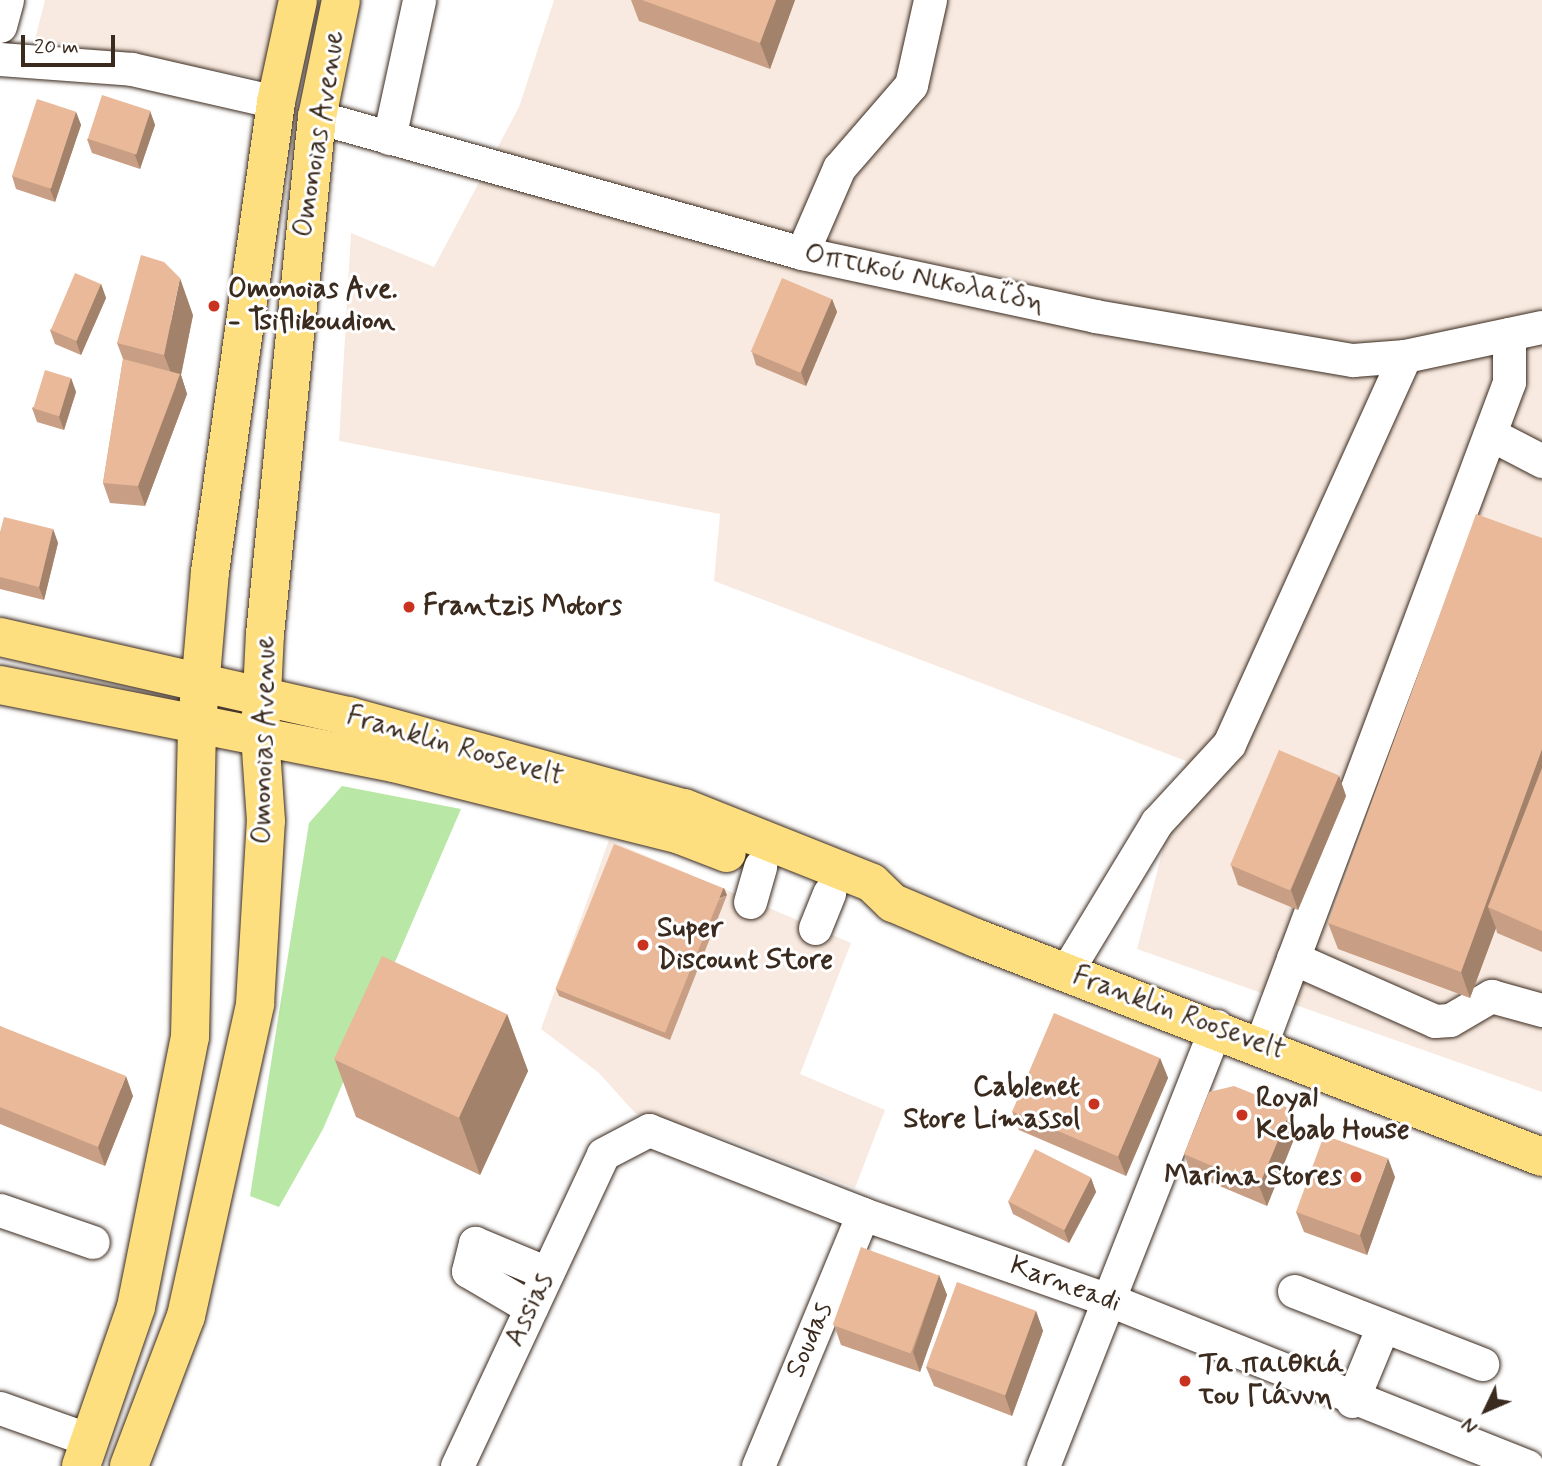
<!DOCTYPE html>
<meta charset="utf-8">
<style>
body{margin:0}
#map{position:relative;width:1542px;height:1466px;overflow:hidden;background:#fff;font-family:Mynerve,sans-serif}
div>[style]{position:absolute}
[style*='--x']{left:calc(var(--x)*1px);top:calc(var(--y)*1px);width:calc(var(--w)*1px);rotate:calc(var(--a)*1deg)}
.built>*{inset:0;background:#f8eae0}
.green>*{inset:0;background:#b9e7a5}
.roads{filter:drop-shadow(0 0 2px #3b2a1e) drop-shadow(0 0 2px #3b2a1e)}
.minor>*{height:33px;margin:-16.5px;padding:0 16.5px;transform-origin:16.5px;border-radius:16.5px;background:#fff}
.major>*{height:38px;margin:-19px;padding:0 19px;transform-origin:19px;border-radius:19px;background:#fedf80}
.wall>*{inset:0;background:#c89f84}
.shaded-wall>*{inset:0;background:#a3826b;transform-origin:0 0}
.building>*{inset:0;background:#e9b999;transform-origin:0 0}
.dots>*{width:19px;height:19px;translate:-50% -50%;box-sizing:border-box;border:4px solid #fff;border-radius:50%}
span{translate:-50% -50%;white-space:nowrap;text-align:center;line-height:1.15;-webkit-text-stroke:6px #fff;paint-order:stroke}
.street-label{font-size:28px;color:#3b2a1e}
.poi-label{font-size:28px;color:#3b2a1e;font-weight:700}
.left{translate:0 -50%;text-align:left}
.right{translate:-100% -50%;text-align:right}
.north{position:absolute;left:1451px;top:1375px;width:70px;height:70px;-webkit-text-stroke:5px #fff;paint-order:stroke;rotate:226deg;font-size:19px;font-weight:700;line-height:28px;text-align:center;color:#3b2a1e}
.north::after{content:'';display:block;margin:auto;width:24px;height:32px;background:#3b2a1e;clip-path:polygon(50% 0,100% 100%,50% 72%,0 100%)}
.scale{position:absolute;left:21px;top:35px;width:94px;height:32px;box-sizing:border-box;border:4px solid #3b2a1e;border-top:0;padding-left:9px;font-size:21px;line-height:24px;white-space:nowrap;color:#3b2a1e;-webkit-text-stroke:5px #fff;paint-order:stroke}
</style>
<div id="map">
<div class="built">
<i style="clip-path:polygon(45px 0,281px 0,263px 79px,35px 39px)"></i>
<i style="clip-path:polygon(554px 0,1542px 0,1542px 1092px,1137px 949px,1186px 761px,714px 581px,720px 514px,339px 441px,351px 233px,434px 267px,519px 107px)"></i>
<i style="clip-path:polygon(609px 840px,851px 943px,800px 1074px,885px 1110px,855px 1188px,727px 1139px,635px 1113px,599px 1073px,541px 1029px)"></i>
</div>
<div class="green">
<i style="clip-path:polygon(342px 786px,461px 809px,323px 1129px,279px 1207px,250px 1196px,309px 823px)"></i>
</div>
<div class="roads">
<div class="minor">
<i style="--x:0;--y:26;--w:27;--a:-75"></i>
<i style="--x:0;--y:59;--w:132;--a:4.3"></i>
<i style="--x:132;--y:69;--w:148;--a:12.9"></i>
<i style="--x:317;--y:117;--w:504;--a:15.66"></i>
<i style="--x:802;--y:253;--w:300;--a:12.1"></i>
<i style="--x:1095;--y:316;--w:262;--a:9.7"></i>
<i style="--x:1353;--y:360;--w:52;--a:-4.4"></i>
<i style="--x:1405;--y:356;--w:140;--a:-12"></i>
<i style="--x:389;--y:138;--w:141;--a:-77.7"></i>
<i style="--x:802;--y:253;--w:93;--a:-66.5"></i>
<i style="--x:839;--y:168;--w:110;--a:-49.1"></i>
<i style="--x:911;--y:85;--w:87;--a:-77.4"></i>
<i style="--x:1490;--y:434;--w:59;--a:27.4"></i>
<i style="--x:750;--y:902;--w:37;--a:-74"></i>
<i style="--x:815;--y:928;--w:38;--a:-68"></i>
<i style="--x:1293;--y:958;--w:155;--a:23.9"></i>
<i style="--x:1435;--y:1021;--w:15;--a:-4"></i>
<i style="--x:1450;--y:1020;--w:48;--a:-30.3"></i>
<i style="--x:1491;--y:996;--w:53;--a:15.4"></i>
<i style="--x:1066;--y:972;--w:175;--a:-58.8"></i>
<i style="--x:1157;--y:822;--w:106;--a:-47.3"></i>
<i style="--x:1229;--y:744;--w:426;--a:-65.6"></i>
<i style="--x:1261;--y:1044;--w:707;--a:-69.46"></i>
<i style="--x:1509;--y:382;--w:48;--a:-90"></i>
<i style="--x:0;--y:1210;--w:98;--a:19"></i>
<i style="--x:1294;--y:1291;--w:202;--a:21.2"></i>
<i style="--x:531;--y:1308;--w:73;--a:-149.6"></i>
<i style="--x:468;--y:1271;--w:29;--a:-76"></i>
<i style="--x:475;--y:1243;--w:78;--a:22.6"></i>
<i style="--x:1352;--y:1401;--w:81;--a:-67.5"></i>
<i style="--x:0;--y:1408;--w:96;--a:19.6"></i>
<i style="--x:457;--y:1466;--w:344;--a:-64.9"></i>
<i style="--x:603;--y:1154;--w:52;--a:-27.6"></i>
<i style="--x:649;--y:1130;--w:230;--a:21.4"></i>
<i style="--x:863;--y:1214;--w:264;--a:19.3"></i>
<i style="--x:1112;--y:1301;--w:447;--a:21.7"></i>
<i style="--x:758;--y:1466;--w:273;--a:-67.4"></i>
<i style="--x:1043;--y:1466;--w:473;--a:-68.5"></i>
</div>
<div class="major">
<i style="--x:0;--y:637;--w:358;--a:12.8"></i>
<i style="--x:349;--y:716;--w:347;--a:15.4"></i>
<i style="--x:684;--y:808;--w:202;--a:21.7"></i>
<i style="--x:872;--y:883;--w:29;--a:44"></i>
<i style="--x:893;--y:903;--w:90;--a:22.9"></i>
<i style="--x:976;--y:938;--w:607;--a:21.15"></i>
<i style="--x:0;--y:685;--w:402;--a:11.2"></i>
<i style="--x:394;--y:763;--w:295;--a:14.1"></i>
<i style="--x:680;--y:835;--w:50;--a:21"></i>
<i style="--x:81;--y:1466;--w:168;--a:-70.9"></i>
<i style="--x:136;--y:1307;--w:275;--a:-78.7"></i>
<i style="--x:190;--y:1037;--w:314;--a:-88.7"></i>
<i style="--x:197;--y:723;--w:152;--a:-85.1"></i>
<i style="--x:210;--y:572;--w:475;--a:-82"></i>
<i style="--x:276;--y:102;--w:104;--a:-77.8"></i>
<i style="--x:129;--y:1466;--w:160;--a:-69.2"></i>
<i style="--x:186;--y:1316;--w:320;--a:-77.5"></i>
<i style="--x:255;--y:1004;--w:183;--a:-86.6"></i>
<i style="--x:266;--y:821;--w:86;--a:-94"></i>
<i style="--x:260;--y:735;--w:101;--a:-87.2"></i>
<i style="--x:265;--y:634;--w:520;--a:-84.26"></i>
<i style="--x:317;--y:117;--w:119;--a:-78.4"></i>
</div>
</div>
<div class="wall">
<i style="clip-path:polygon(631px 0,795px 0,770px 69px,639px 21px)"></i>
<i style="clip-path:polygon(150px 111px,155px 125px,140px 169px,92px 153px,87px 139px)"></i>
<i style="clip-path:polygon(76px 112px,81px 125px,55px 202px,16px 189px,12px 176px)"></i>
<i style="clip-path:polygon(101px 284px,106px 298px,81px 355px,55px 344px,50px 330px)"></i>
<i style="clip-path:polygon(832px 299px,837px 312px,806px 386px,756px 365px,752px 352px)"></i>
<i style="clip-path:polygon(193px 315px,181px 375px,187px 394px,145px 506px,110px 503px,103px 483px,123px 359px,117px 343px)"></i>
<i style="clip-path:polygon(71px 378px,76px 392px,64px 430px,37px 422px,32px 408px)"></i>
<i style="clip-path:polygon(53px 529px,58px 543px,44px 600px,0 589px,0 532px)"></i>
<i style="clip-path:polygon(1542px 538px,1542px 952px,1497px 933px,1496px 928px,1470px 998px,1338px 949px,1328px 923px)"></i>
<i style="clip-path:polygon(1339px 776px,1346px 796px,1298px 910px,1238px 885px,1231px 865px)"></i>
<i style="clip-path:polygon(727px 895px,670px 1040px,559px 996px,556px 989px)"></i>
<i style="clip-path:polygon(507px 1014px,528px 1071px,480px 1175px,356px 1117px,335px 1060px)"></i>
<i style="clip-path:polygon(0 1026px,133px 1096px,105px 1166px,0 1124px)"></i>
<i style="clip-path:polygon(1160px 1058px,1168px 1078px,1126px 1176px,1019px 1130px,1012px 1111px)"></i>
<i style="clip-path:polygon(1298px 1129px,1267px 1206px,1191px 1174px,1184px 1154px)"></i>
<i style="clip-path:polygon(1395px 1177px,1367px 1255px,1304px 1232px,1296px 1212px)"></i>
<i style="clip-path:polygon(1091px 1178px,1096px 1192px,1069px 1243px,1013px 1214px,1008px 1201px)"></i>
<i style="clip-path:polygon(939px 1275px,947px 1295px,920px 1372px,841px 1345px,834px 1325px)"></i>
<i style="clip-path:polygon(1036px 1311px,1043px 1331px,1012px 1416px,934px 1386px,926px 1367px)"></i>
</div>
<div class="shaded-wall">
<i style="clip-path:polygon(776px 0,795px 0,770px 69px,760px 43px)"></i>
<i style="clip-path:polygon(150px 111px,155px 125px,140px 169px,135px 155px)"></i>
<i style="clip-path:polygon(76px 112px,81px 125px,55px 202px,50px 189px)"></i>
<i style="clip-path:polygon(180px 278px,193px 315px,181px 375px,187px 394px,145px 506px,138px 486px,176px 386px,164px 355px)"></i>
<i style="clip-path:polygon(101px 284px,106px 298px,81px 355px,76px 341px)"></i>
<i style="clip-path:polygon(832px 299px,837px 312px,806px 386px,801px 372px)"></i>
<i style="clip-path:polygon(71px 378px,76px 392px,64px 430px,59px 417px)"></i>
<i style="clip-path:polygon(53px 529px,58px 543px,44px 600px,39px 587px)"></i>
<i style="clip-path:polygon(1542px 749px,1542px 801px,1488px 907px,1496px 928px,1470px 998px,1461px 972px)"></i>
<i style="clip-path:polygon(1339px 776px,1346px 796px,1298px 910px,1291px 890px)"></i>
<i style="left:724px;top:888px;width:8px;height:157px;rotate:67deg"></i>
<i style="clip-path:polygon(507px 1014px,528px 1071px,480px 1175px,459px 1117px)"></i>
<i style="clip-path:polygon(1160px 1058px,1168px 1078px,1126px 1176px,1118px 1156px)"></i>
<i style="clip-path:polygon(126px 1076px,133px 1096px,105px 1166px,98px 1147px)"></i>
<i style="clip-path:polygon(1291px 1109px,1298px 1129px,1267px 1206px,1259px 1186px)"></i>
<i style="clip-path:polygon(1388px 1158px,1395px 1177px,1367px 1255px,1360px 1235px)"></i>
<i style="clip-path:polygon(1091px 1178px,1096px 1192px,1069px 1243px,1064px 1230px)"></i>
<i style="clip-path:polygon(939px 1275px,947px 1295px,920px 1372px,913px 1352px)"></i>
<i style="clip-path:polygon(1036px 1311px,1043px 1331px,1012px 1416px,1005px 1396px)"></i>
</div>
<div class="building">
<i style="clip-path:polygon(642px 0,776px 0,760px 43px)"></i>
<i style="left:102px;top:95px;width:51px;height:46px;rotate:18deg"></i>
<i style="left:37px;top:99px;width:41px;height:81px;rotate:18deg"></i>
<i style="clip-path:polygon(141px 255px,164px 262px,180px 278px,164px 355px,117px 343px)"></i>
<i style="left:75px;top:273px;width:28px;height:62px;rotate:23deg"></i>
<i style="left:782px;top:278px;width:54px;height:80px;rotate:23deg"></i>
<i style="clip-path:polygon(123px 359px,180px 374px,138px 486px,103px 483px)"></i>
<i style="left:45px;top:370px;width:27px;height:40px;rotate:17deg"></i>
<i style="clip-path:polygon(1476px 514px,1542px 538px,1542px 749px,1461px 972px,1328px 923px)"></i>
<i style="clip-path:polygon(4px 517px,53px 529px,39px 587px,0 577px,0 532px)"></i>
<i style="left:1279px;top:750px;width:65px;height:125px;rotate:23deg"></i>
<i style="clip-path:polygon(1542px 768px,1542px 931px,1488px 907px)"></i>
<i style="left:614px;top:844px;width:118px;height:156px;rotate:22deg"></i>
<i style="left:382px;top:956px;width:138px;height:114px;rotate:25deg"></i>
<i style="left:1054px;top:1013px;width:115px;height:107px;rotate:23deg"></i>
<i style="clip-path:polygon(0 1026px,126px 1076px,98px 1147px,0 1107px)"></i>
<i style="clip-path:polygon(1234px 1086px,1291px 1109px,1259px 1186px,1184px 1154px,1209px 1092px)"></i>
<i style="left:1324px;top:1135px;width:68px;height:82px;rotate:20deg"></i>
<i style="left:1035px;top:1149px;width:63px;height:59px;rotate:27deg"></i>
<i style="left:861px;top:1247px;width:83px;height:83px;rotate:20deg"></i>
<i style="left:957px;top:1282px;width:84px;height:90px;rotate:20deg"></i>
</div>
<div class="dots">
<i style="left:214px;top:306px;background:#c8321e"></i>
<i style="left:409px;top:607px;background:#c8321e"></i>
<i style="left:643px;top:945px;background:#c8321e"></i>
<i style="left:1094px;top:1104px;background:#c8321e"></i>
<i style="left:1242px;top:1115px;background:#c8321e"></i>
<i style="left:1356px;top:1177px;background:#c8321e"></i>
<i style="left:1185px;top:1381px;background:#c8321e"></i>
</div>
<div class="street-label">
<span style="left:320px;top:134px;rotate:-81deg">Omonoias Avenue</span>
<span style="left:924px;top:279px;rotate:12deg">Οπτικού Νικολαΐδη</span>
<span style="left:265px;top:740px;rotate:-89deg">Omonoias Avenue</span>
<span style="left:455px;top:747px;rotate:16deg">Franklin Roosevelt</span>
<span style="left:1179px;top:1014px;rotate:20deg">Franklin Roosevelt</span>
<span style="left:1065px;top:1285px;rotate:20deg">Karneadi</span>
<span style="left:530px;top:1310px;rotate:-65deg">Assias</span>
<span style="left:810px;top:1340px;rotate:-67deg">Soudas</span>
</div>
<div class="poi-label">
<span class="left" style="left:228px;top:306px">Omonoias Ave.<br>- Tsiflikoudion</span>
<span class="left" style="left:423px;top:607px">Frantzis Motors</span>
<span class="left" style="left:657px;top:945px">Super<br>Discount Store</span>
<span class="right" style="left:1080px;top:1104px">Cablenet<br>Store Limassol</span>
<span class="left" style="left:1256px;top:1115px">Royal<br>Kebab House</span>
<span class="right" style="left:1342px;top:1177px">Marina Stores</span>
<span class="left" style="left:1199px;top:1381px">Τα παιθκιά<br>του Γιάννη</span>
</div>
<div class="north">N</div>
<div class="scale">20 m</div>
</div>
